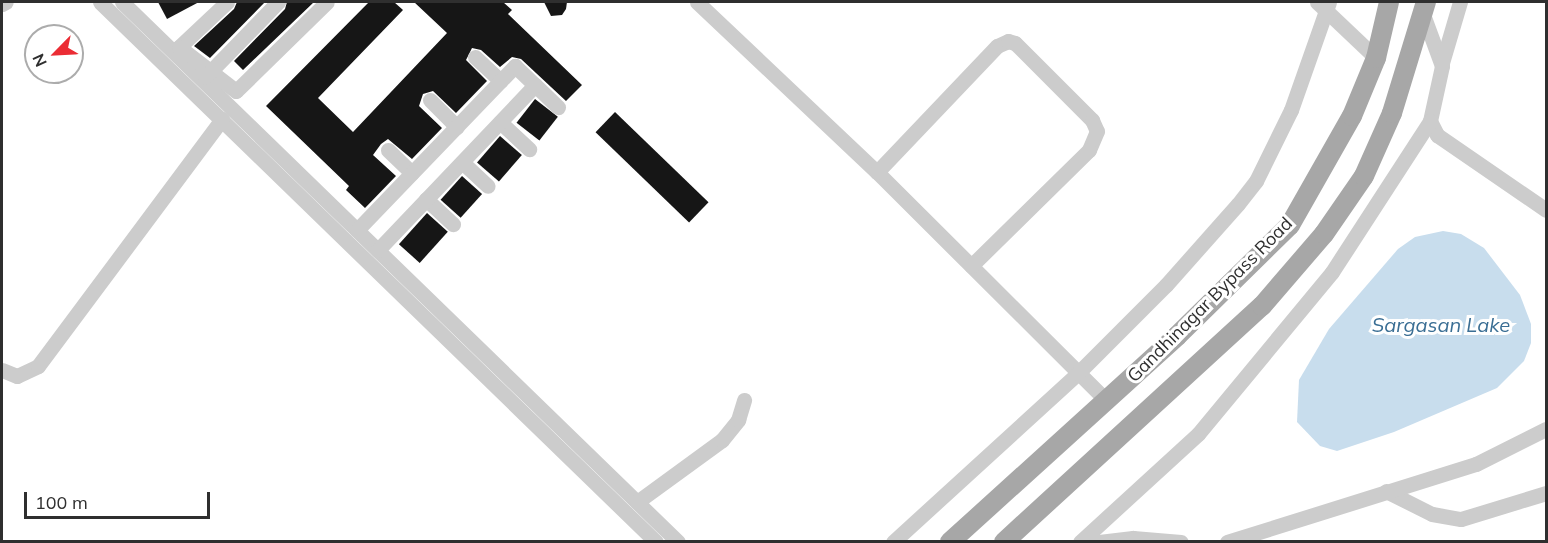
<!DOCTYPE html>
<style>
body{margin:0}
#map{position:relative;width:1548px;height:543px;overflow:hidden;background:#fff;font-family:Mulish,sans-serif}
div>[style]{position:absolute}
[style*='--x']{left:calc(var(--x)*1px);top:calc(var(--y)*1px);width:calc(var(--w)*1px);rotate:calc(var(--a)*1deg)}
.water>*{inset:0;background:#c8dded}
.building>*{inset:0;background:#161616;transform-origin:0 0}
.minor>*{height:15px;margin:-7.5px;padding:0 7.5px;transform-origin:7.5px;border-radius:7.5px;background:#ccc}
.major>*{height:20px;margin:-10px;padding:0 10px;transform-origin:10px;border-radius:10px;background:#a7a7a7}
span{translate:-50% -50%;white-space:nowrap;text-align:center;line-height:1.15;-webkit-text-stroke:6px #fff;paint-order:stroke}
.street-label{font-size:18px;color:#2f2f2f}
.water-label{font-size:20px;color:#3a6e94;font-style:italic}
.frame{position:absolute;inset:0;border:3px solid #2f2f2f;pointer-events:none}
.north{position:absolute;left:24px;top:24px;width:60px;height:60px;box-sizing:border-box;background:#fff;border:2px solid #acacac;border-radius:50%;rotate:246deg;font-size:16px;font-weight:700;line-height:24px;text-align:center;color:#2f2f2f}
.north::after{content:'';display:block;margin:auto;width:21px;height:27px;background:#eb2c34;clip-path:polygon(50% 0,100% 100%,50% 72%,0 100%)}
.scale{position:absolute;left:24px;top:492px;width:186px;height:27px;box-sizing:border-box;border:3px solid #2f2f2f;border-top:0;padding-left:8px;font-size:18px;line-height:21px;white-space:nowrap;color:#2f2f2f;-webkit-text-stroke:4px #fff;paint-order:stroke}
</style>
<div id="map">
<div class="water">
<i style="clip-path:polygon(1443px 231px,1461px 234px,1484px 248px,1520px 295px,1531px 324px,1531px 343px,1524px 361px,1497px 388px,1394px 432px,1337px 451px,1320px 446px,1297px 422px,1299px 380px,1329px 329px,1398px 249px,1415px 237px)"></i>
</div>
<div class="building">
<i style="clip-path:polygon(158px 2px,199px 2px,167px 19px)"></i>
<i style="clip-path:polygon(237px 2px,265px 2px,210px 58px,194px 46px,234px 9px)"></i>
<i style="clip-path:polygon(287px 2px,314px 2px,243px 70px,234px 61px,285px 9px)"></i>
<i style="clip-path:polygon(369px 2px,394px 2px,403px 10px,318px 98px,353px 132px,447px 33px,414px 2px,503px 2px,512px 10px,508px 14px,582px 85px,566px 101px,521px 59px,512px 57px,500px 67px,481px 50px,472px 48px,466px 60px,487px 81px,456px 113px,433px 91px,423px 94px,419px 106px,442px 128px,412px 159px,388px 139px,381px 144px,373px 155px,396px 176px,365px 208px,346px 190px,349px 186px,266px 106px)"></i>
<i style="clip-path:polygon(544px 2px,567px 2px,566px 9px,562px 15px,551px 16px)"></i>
<i style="left:535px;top:99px;width:29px;height:30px;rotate:38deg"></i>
<i style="left:615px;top:112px;width:130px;height:28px;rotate:44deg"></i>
<i style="left:500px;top:136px;width:29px;height:35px;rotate:41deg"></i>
<i style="left:462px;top:176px;width:27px;height:32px;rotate:42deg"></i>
<i style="left:427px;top:213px;width:28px;height:42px;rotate:42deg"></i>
</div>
<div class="minor">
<i style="--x:100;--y:2;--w:775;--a:44.16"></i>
<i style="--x:122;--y:2;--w:775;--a:44.16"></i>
<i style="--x:227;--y:2;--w:66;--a:136.8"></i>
<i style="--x:179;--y:47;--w:72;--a:37.7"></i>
<i style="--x:236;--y:91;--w:127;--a:-44.4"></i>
<i style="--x:697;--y:2;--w:248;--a:43.4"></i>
<i style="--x:877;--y:172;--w:325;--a:44.9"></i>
<i style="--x:1317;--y:2;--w:81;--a:43.5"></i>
<i style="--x:2;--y:4;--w:4;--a:-27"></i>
<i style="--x:1424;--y:17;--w:52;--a:69.8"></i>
<i style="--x:1442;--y:66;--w:56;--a:102.3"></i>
<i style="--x:1430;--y:121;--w:16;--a:63"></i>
<i style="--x:1437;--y:135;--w:132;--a:34.5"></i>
<i style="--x:475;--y:57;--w:35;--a:43"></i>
<i style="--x:1442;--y:63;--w:64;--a:-73.6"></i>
<i style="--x:205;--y:77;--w:105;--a:-45.8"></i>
<i style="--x:535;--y:85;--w:32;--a:44"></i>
<i style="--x:430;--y:100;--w:38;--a:45"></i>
<i style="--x:500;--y:122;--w:40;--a:43"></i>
<i style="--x:388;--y:150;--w:33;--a:44"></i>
<i style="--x:462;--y:162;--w:35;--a:43"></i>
<i style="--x:877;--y:172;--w:174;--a:-46.4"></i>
<i style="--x:997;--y:46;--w:12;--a:-24"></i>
<i style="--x:1008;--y:41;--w:7;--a:16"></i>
<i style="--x:1015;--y:43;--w:109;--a:45"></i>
<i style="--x:1092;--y:120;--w:12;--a:66"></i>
<i style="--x:1097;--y:131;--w:21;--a:113"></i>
<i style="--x:1089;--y:150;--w:165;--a:135.5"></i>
<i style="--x:426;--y:199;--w:37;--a:43"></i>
<i style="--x:357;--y:230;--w:228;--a:-46.1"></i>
<i style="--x:515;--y:66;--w:28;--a:44"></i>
<i style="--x:535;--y:85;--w:228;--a:133.6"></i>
<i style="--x:2;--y:370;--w:16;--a:22"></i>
<i style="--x:17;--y:376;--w:23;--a:-25"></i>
<i style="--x:38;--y:366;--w:308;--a:-53.3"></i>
<i style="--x:1386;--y:491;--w:51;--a:26.6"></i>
<i style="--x:1432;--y:514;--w:29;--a:10"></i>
<i style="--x:1461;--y:519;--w:89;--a:-17"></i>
<i style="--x:637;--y:502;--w:105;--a:-36.1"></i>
<i style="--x:722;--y:440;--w:26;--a:-51"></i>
<i style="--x:738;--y:420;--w:21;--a:-73"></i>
<i style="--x:893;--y:542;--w:251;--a:-42.4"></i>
<i style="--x:1078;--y:373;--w:124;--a:-45"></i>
<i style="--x:1166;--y:285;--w:108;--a:-48.4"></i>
<i style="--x:1238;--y:204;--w:29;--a:-52"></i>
<i style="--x:1256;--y:181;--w:79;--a:-63.8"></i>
<i style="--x:1291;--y:110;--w:114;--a:-70.6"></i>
<i style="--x:1080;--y:542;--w:160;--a:-42.5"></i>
<i style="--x:1198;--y:434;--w:210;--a:-50.4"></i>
<i style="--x:1332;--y:272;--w:180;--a:-57"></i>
<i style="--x:1099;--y:542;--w:34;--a:-7"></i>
<i style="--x:1133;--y:538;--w:48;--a:4.8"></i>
<i style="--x:1227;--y:542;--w:261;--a:-17.4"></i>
<i style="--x:1476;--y:464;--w:78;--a:-26.6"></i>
</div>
<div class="major">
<i style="--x:950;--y:542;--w:307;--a:-42.2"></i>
<i style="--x:1177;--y:336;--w:158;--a:-44.5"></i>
<i style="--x:1290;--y:225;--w:125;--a:-60.4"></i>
<i style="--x:1352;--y:116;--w:63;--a:-67.5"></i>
<i style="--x:1376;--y:58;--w:57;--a:-76.9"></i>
<i style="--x:1004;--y:542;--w:350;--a:-42.5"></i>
<i style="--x:1262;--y:306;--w:95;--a:-49.3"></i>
<i style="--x:1324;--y:234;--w:70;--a:-55.4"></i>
<i style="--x:1364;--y:176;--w:69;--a:-66"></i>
<i style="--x:1392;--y:113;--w:116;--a:-73"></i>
</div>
<div class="street-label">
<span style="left:1210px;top:300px;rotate:-45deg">Gandhinagar Bypass Road</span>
</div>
<div class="water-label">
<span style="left:1441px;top:324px">Sargasan Lake</span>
</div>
<div class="frame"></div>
<div class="north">N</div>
<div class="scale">100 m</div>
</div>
